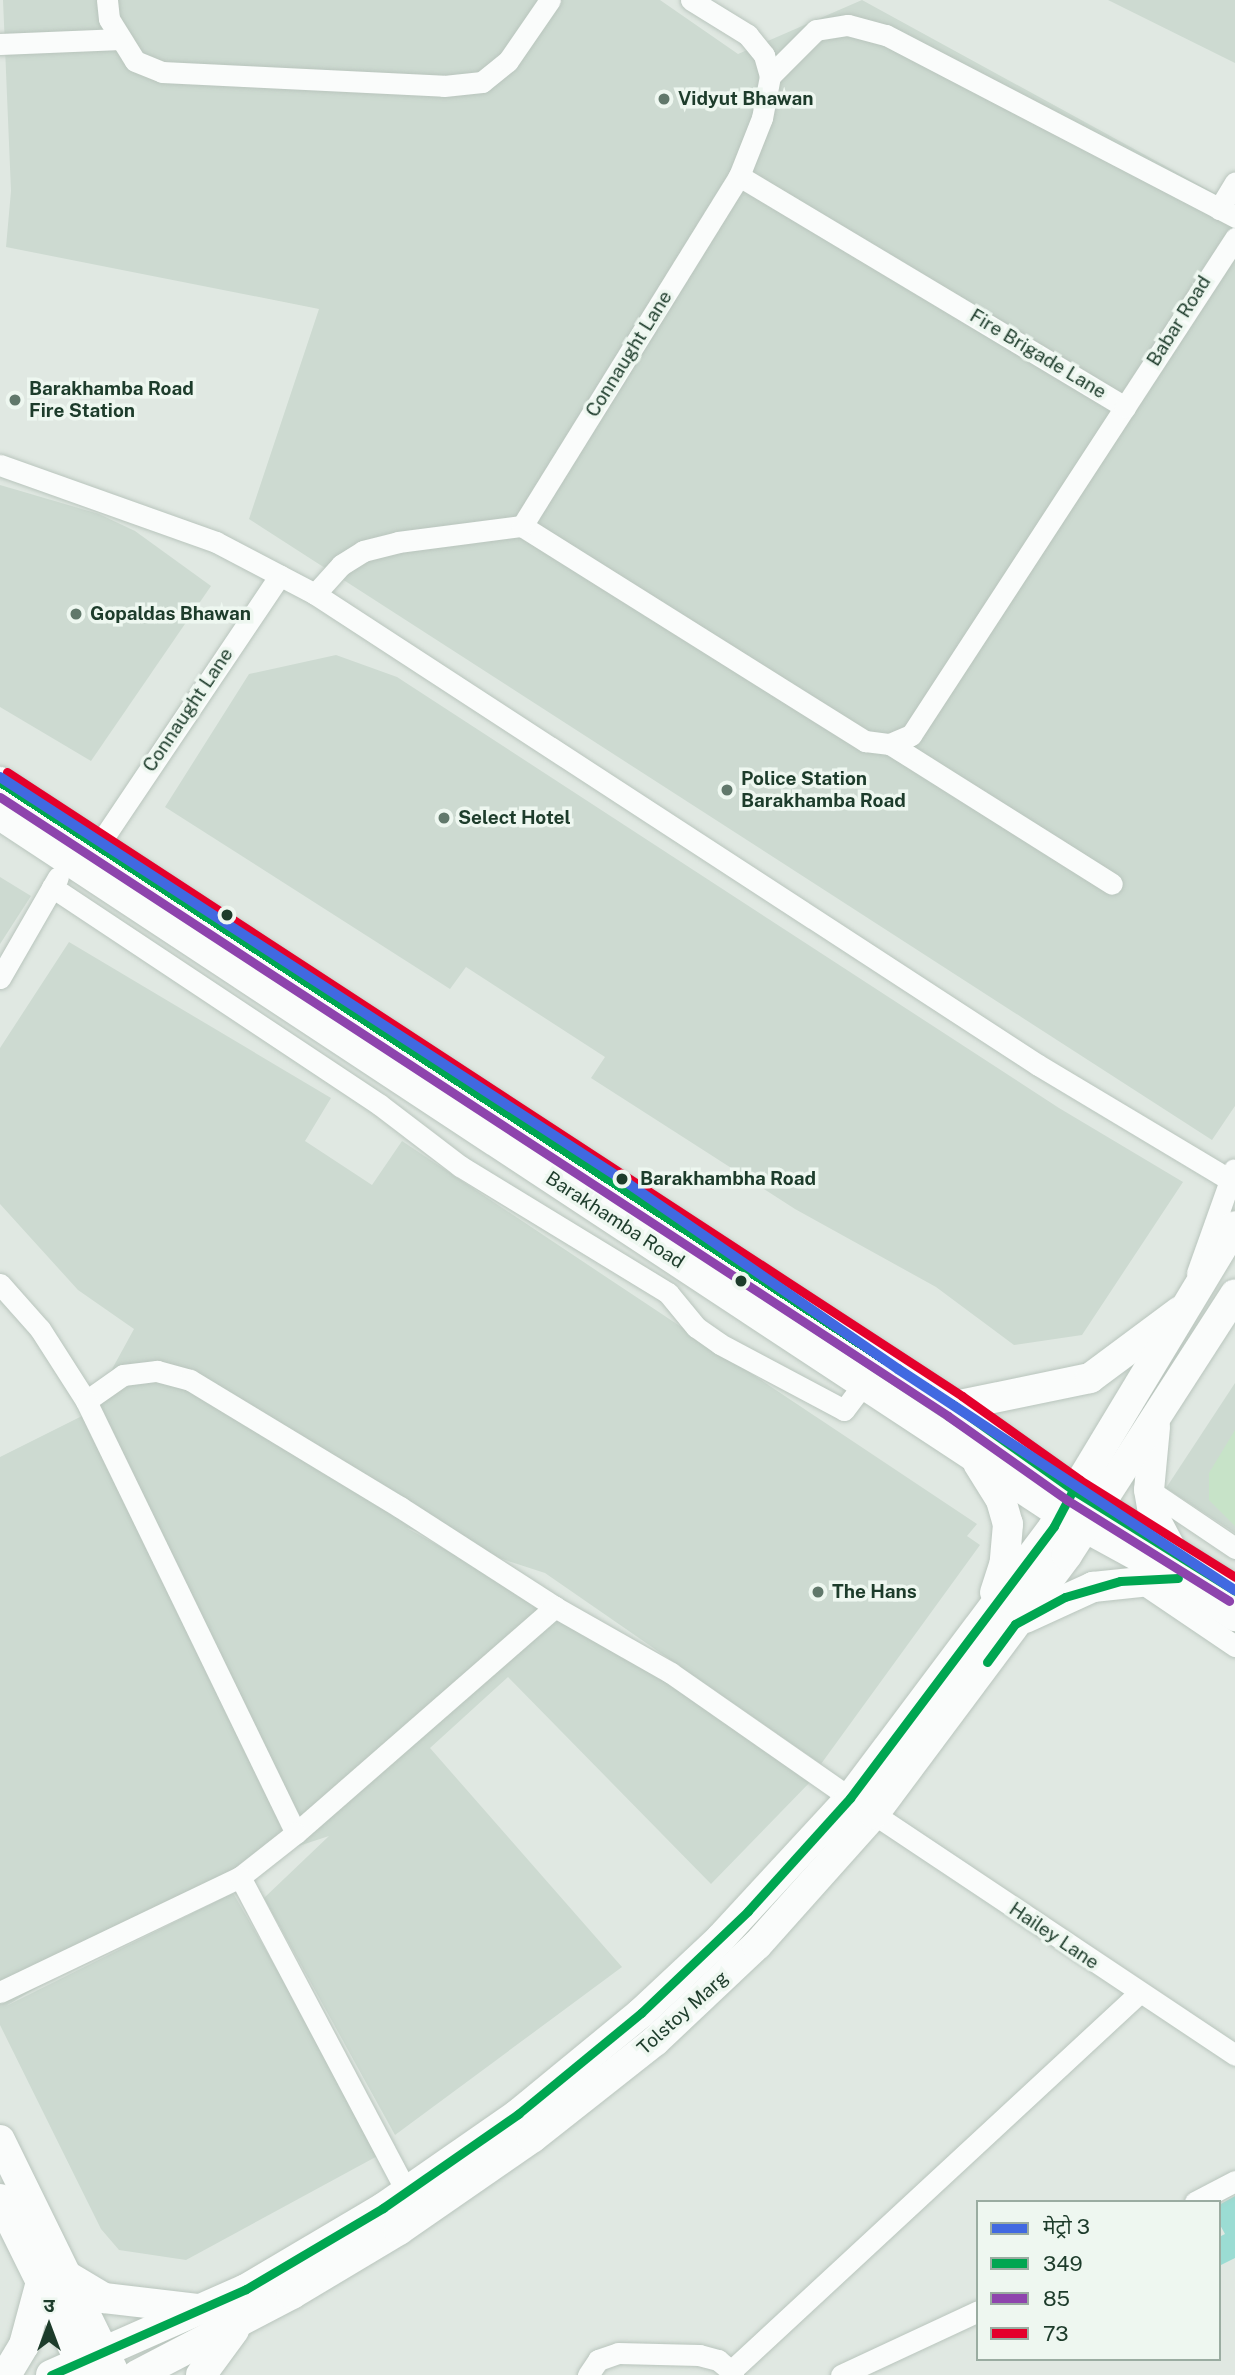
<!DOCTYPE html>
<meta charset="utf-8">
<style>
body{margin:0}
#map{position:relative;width:1235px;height:2375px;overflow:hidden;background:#e0e8e2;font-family:"Public Sans","Noto Sans Devanagari",sans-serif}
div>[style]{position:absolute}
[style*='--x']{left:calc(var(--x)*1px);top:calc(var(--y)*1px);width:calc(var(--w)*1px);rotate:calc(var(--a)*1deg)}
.built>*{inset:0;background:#cddad1}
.green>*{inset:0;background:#c7e3c8}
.water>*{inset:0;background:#9bdcd3}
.roads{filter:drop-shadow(0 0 2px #b9c5bd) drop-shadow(0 0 2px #b9c5bd)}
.street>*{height:21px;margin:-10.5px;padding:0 10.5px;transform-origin:10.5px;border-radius:10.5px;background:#fafcfb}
.secondary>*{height:30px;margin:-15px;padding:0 15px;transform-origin:15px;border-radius:15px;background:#fafcfb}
.bus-1>*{height:9px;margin:-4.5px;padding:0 4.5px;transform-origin:4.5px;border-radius:4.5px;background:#00a651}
.bus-2>*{height:9px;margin:-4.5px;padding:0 4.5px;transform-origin:4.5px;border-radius:4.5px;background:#8e44ad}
.bus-3>*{height:9px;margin:-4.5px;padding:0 4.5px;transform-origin:4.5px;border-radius:4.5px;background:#e4002b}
.metro-1>*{height:10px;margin:-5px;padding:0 5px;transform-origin:5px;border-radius:5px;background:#4169e1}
.dots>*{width:19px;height:19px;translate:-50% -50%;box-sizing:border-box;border:4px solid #eef7f0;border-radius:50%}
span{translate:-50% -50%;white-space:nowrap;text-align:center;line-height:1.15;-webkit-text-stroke:7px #eef7f0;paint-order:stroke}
.poi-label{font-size:19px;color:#1d3c2b;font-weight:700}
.left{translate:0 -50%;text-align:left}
.street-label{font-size:19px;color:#1d3c2b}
.stop-label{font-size:19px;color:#1d3c2b;font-weight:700}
.legend{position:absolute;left:976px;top:2200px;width:245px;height:161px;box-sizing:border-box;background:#eef7f0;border:2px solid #9aaca1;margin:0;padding:9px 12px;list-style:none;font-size:21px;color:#1d3c2b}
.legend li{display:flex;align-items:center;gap:14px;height:35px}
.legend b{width:35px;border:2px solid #9aaca1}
.north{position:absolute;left:14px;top:2291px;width:70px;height:70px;-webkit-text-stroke:5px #eef7f0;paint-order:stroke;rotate:0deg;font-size:19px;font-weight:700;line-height:28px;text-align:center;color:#1d3c2b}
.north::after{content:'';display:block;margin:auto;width:24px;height:32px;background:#1d3c2b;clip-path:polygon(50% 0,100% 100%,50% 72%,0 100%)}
</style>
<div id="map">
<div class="built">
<i style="clip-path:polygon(3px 0,660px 0,738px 54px,862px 0,1229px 201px,1235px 192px,1235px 1106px,1212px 1140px,249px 519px,319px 309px,6px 247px,11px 191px)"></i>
<i style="clip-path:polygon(1108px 0,1235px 0,1235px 63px)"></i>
<i style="clip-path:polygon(0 485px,99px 514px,135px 531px,211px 586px,91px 761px,0 707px)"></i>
<i style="clip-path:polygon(336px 655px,397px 677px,1059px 1108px,1183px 1182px,1082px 1335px,1014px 1345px,936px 1287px,795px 1209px,591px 1078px,605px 1057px,466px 967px,450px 989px,165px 807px,249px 674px)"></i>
<i style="clip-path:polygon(0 877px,31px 896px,0 944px)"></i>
<i style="clip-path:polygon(69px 942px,331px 1098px,305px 1141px,372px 1185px,402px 1141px,977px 1524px,967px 1536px,980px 1545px,821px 1764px,545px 1573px,407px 1528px,565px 1617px,814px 1778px,711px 1884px,508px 1677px,430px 1748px,622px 1967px,395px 2135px,264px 1898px,329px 1836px,241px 1865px,6px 2006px,233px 1893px,383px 2153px,186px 2260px,119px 2250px,101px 2229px,0 2025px,0 1457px,88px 1413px,134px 1329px,78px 1290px,0 1204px,0 1048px)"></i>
<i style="clip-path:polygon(1235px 1383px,1235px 1533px,1166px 1488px)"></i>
</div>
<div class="green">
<i style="clip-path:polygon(1235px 1430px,1235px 1526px,1209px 1500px,1209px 1473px)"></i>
</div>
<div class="water">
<i style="clip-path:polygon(1235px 2196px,1235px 2258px,1221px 2265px,1219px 2237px,1225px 2234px,1219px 2223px,1219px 2205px)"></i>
</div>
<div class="roads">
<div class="street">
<i style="--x:107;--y:0;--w:19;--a:84"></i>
<i style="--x:109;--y:19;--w:49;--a:58.2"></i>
<i style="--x:135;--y:61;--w:29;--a:22"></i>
<i style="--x:162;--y:72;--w:282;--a:2.8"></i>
<i style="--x:444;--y:86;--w:38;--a:-6"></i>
<i style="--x:482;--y:82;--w:33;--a:-39"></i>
<i style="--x:508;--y:61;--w:74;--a:-55.5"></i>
<i style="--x:0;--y:44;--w:121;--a:-2.4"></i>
<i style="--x:770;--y:76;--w:65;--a:-45"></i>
<i style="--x:816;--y:30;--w:32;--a:-9"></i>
<i style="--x:848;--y:25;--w:39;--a:15"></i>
<i style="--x:886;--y:35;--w:394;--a:27.5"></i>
<i style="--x:739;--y:176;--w:450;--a:30.9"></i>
<i style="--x:1125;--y:407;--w:392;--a:123.1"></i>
<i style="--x:911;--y:735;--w:23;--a:157"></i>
<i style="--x:1219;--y:209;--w:31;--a:-59"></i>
<i style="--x:1125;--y:407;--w:202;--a:-56.9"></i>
<i style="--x:0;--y:465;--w:229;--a:19.6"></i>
<i style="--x:216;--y:542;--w:112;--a:27.7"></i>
<i style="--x:315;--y:594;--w:863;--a:33.08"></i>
<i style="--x:1038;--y:1065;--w:220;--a:30.9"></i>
<i style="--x:522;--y:526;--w:405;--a:32.1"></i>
<i style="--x:865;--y:741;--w:25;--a:7"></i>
<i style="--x:890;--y:744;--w:262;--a:32.2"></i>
<i style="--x:315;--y:594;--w:39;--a:-48"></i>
<i style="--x:341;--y:565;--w:26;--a:-32"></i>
<i style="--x:363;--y:551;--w:36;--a:-14"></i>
<i style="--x:398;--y:542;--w:125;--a:-7.4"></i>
<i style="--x:522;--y:526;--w:412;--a:-58.2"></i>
<i style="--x:739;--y:176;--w:62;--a:-68.4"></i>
<i style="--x:762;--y:118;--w:43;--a:-79.2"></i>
<i style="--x:770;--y:76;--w:22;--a:-106"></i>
<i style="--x:764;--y:55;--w:26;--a:-129"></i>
<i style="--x:748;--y:35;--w:67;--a:-148.4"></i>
<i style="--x:98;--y:846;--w:326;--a:-56.1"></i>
<i style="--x:52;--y:887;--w:394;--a:33.6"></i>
<i style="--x:380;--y:1105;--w:101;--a:37.3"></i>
<i style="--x:460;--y:1166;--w:244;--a:31.4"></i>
<i style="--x:668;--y:1293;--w:44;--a:50.5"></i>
<i style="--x:696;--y:1327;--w:29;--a:35"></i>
<i style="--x:720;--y:1344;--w:140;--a:28"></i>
<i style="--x:844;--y:1410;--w:36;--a:-53"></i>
<i style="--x:0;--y:978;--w:116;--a:-60.1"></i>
<i style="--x:1197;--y:1273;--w:110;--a:-70.4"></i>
<i style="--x:0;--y:1284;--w:60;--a:48.4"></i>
<i style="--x:40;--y:1329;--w:85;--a:57.4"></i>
<i style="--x:86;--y:1401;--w:45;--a:-35.1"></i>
<i style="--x:123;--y:1375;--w:34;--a:-7"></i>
<i style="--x:157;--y:1371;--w:34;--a:15"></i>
<i style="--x:190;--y:1380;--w:245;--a:31.2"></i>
<i style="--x:400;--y:1507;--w:184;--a:32.8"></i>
<i style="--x:555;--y:1607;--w:133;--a:29.6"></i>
<i style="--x:671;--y:1673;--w:218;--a:34.9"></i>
<i style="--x:86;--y:1401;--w:480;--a:64.1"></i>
<i style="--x:296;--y:1833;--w:344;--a:-41.1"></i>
<i style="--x:1149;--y:1490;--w:104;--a:34"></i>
<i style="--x:1136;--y:1579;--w:120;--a:34.1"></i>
<i style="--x:874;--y:1814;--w:434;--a:33.7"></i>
<i style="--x:240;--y:1877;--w:71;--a:-38.2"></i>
<i style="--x:0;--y:1992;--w:266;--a:-25.6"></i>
<i style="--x:240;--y:1877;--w:357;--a:62.1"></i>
<i style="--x:1195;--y:2202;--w:45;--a:-27.7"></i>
<i style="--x:588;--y:2375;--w:18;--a:-56"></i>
<i style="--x:598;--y:2360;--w:21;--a:-19"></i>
<i style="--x:618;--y:2353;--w:81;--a:1.4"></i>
<i style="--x:699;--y:2355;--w:20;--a:15"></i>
<i style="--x:718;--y:2360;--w:17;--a:40"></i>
<i style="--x:733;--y:2375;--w:4;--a:-117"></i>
<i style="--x:731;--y:2371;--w:555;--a:-42.81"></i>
<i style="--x:841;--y:2375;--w:151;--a:-25"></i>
</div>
<div class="secondary">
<i style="--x:0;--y:782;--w:1141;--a:33.16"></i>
<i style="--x:955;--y:1406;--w:145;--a:35.4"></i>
<i style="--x:1073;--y:1490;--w:191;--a:31.9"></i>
<i style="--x:0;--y:815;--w:1271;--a:33.38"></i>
<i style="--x:1061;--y:1514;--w:133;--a:28.7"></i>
<i style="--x:1178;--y:1578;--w:69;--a:33.7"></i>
<i style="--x:955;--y:1406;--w:138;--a:-11.7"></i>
<i style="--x:1090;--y:1378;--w:111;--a:-36.6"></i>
<i style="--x:1155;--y:1427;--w:63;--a:95.4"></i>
<i style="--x:1149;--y:1490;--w:27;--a:80"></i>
<i style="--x:1154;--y:1517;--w:38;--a:62"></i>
<i style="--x:978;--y:1463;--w:44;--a:58.1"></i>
<i style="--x:1001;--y:1500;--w:25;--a:74"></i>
<i style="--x:1008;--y:1524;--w:38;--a:95"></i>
<i style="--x:1005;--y:1562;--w:32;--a:108"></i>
<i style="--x:1025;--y:1618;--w:75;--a:-24.5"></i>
<i style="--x:1093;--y:1587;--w:85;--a:-6"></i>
<i style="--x:0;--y:2140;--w:262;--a:63.9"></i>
<i style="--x:0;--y:2199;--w:196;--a:63.7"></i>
<i style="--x:69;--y:2277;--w:41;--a:31"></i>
<i style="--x:104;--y:2298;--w:96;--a:6.6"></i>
<i style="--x:6;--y:2375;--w:35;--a:-59"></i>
<i style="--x:24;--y:2345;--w:65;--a:-74.9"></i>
<i style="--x:51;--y:2375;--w:213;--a:-23.8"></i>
<i style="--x:246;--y:2289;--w:159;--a:-30.6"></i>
<i style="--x:383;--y:2208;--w:165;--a:-34.8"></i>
<i style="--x:518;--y:2114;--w:159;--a:-39.4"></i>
<i style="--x:641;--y:2013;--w:108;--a:-43.1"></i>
<i style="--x:720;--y:1939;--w:192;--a:-47.3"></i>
<i style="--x:850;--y:1798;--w:340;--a:-53.1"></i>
<i style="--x:1054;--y:1526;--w:350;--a:-58.9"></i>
<i style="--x:137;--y:2375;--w:175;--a:-27.6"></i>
<i style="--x:292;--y:2294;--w:125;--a:-30.9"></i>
<i style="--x:399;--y:2230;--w:162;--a:-34.7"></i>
<i style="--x:532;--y:2138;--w:157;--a:-38.3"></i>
<i style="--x:655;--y:2041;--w:140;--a:-43.3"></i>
<i style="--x:757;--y:1945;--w:176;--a:-48.2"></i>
<i style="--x:874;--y:1814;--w:323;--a:-53.3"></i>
<i style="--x:1067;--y:1555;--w:310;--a:-57.2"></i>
<i style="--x:201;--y:2375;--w:56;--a:-53.7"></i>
</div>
</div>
<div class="bus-1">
<i style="--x:0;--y:782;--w:1141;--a:33.16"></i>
<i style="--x:955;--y:1406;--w:145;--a:35.4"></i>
<i style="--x:1073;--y:1490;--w:191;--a:31.9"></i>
<i style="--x:987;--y:1662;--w:47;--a:-53.6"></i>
<i style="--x:1015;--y:1624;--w:57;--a:-28.4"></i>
<i style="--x:1065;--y:1597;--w:57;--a:-16.2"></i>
<i style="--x:1120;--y:1581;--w:58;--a:-3"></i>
<i style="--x:51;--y:2375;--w:213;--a:-23.8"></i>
<i style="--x:246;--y:2289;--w:159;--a:-30.6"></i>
<i style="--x:383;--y:2208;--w:165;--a:-34.8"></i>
<i style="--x:518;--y:2114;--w:159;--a:-39.4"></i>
<i style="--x:641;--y:2013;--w:148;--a:-43.6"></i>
<i style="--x:748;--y:1911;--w:152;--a:-47.9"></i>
<i style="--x:850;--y:1798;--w:340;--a:-53.1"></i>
<i style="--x:1054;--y:1526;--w:41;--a:-62.2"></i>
</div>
<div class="bus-2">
<i style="--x:0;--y:797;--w:1132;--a:33.14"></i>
<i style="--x:948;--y:1416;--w:146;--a:35.2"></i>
<i style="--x:1067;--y:1500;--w:191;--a:31.9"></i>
</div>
<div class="bus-3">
<i style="--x:7;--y:772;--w:1141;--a:33.16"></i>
<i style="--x:962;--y:1396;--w:145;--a:35.4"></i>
<i style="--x:1080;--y:1480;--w:183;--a:32"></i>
</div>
<div class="metro-1">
<i style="--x:0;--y:777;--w:742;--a:32.9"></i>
<i style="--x:623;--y:1180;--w:334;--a:34.5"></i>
<i style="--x:898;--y:1369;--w:403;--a:33.3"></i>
</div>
<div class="dots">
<i style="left:664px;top:99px;background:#61786b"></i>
<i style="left:15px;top:400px;background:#61786b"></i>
<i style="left:76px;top:614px;background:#61786b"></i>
<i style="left:727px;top:790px;background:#61786b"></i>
<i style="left:444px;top:818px;background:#61786b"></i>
<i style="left:227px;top:915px;background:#1d3c2b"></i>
<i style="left:622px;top:1179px;background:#1d3c2b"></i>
<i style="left:741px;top:1281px;background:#1d3c2b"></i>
<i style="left:818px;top:1592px;background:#61786b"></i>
</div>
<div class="poi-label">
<span class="left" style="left:678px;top:99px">Vidyut Bhawan</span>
<span class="left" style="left:29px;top:400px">Barakhamba Road<br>Fire Station</span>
<span class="left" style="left:90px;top:614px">Gopaldas Bhawan</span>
<span class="left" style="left:741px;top:790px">Police Station<br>Barakhamba Road</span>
<span class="left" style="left:458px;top:818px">Select Hotel</span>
<span class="left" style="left:832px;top:1592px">The Hans</span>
</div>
<div class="street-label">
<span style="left:1179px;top:321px;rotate:-58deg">Babar Road</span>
<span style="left:629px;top:354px;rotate:-58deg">Connaught Lane</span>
<span style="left:1038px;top:354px;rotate:31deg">Fire Brigade Lane</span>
<span style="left:188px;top:710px;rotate:-56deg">Connaught Lane</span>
<span style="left:615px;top:1220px;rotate:33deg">Barakhamba Road</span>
<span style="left:1054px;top:1936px;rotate:34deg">Hailey Lane</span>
<span style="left:683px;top:2013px;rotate:-42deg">Tolstoy Marg</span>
</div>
<div class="stop-label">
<span class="left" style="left:640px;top:1179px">Barakhambha Road</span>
</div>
<ul class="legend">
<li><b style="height:9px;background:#4169e1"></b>मेट्रो 3</li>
<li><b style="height:9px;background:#00a651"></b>349</li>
<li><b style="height:9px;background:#8e44ad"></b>85</li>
<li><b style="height:9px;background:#e4002b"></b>73</li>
</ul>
<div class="north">उ</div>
</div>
